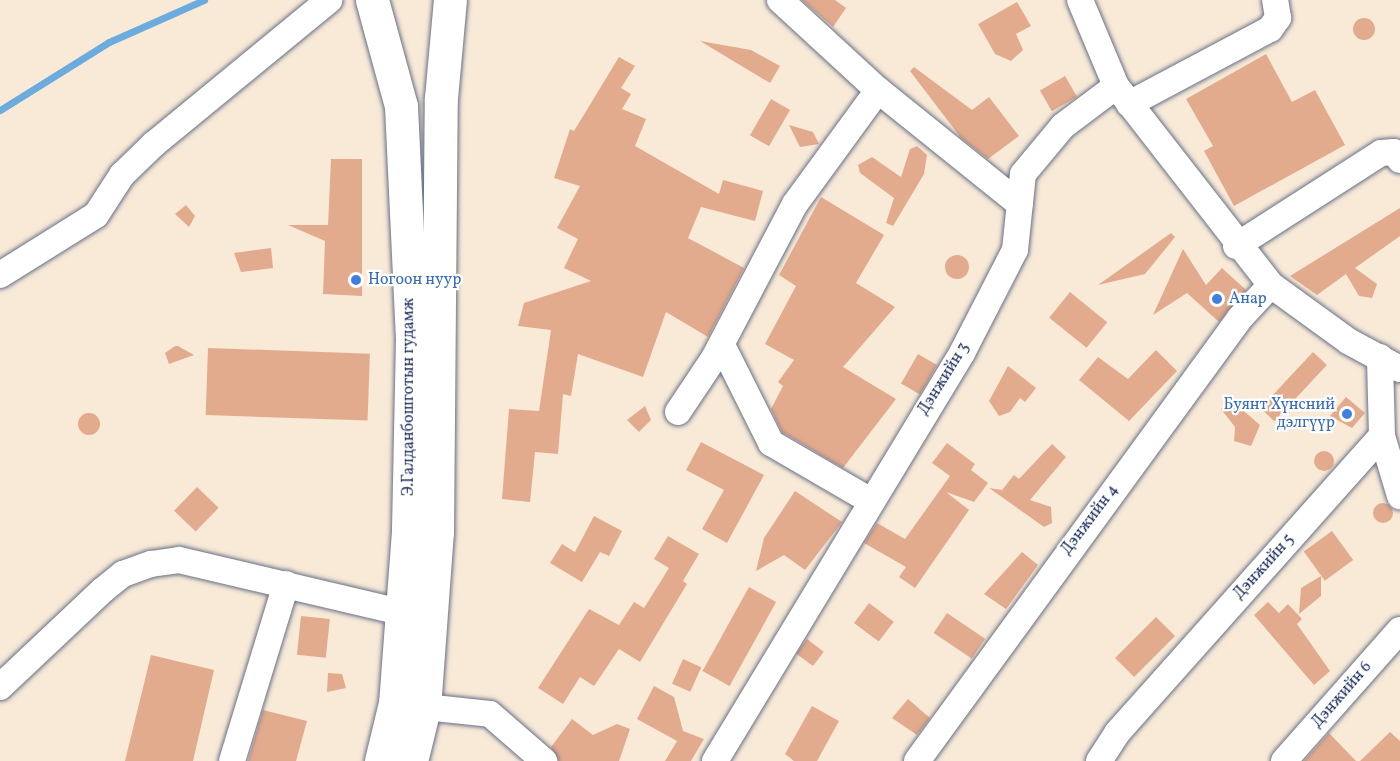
<!DOCTYPE html>
<meta charset="utf-8">
<style>
body{margin:0}
#map{position:relative;width:1400px;height:761px;overflow:hidden;background:#f8ead7;font-family:Vollkorn,serif}
div>[style]{position:absolute}
[style*='--x']{left:calc(var(--x)*1px);top:calc(var(--y)*1px);width:calc(var(--w)*1px);rotate:calc(var(--a)*1deg)}
.stream>*{height:7px;margin:-3.5px;padding:0 3.5px;transform-origin:3.5px;border-radius:3.5px;background:#6babde}
.building>*{inset:0;background:#e3ab8d;transform-origin:0 0}
.round{border-radius:50%}
.roads{filter:drop-shadow(0 0 2px #687088) drop-shadow(0 0 2px #687088)}
.minor>*{height:26px;margin:-13px;padding:0 13px;transform-origin:13px;border-radius:13px;background:#fff}
.primary>*{height:33px;margin:-16.5px;padding:0 16.5px;transform-origin:16.5px;border-radius:16.5px;background:#fff}
.dots>*{width:16px;height:16px;translate:-50% -50%;box-sizing:border-box;border:3px solid #fff;border-radius:50%}
span{translate:-50% -50%;white-space:nowrap;text-align:center;line-height:1.15;-webkit-text-stroke:4.5px #fff;paint-order:stroke}
.shop-label{font-size:16px;color:#366cbe}
.left{translate:0 -50%;text-align:left}
.right{translate:-100% -50%;text-align:right}
.street-label{font-size:16px;color:#1b2f5e}
</style>
<div id="map">
<div class="stream">
<i style="--x:0;--y:110;--w:128;--a:-32"></i>
<i style="--x:109;--y:42;--w:104;--a:-23.9"></i>
</div>
<div class="building">
<i style="clip-path:polygon(802px 0,835px 0,846px 8px,833px 27px)"></i>
<i style="clip-path:polygon(1017px 2px,1031px 26px,1016px 34px,1023px 50px,1011px 61px,995px 54px,978px 24px)"></i>
<i class="round" style="left:1353px;top:18px;width:22px;height:22px"></i>
<i style="clip-path:polygon(700px 41px,751px 50px,780px 66px,770px 83px)"></i>
<i style="clip-path:polygon(1266px 54px,1292px 102px,1315px 90px,1345px 145px,1234px 206px,1204px 151px,1213px 146px,1186px 99px)"></i>
<i style="clip-path:polygon(619px 57px,635px 66px,621px 88px,631px 94px,622px 109px,646px 119px,635px 146px,719px 194px,723px 180px,763px 191px,755px 221px,701px 207px,688px 238px,744px 268px,708px 337px,666px 312px,643px 377px,578px 354px,571px 396px,563px 394px,558px 454px,535px 452px,530px 502px,502px 499px,509px 409px,539px 411px,551px 330px,518px 326px,524px 303px,591px 281px,564px 268px,578px 239px,557px 228px,580px 186px,554px 178px,570px 129px,574px 131px)"></i>
<i style="clip-path:polygon(914px 67px,972px 110px,989px 97px,1019px 136px,988px 159px,961px 138px,910px 71px)"></i>
<i style="left:1065px;top:76px;width:24px;height:29px;rotate:60deg"></i>
<i style="left:771px;top:99px;width:22px;height:42px;rotate:30deg"></i>
<i style="clip-path:polygon(789px 125px,813px 132px,819px 144px,800px 147px)"></i>
<i style="clip-path:polygon(917px 146px,927px 155px,924px 174px,893px 226px,886px 223px,894px 198px,860px 173px,858px 165px,872px 157px,901px 177px,910px 149px)"></i>
<i style="clip-path:polygon(331px 159px,362px 159px,362px 296px,323px 294px,325px 241px,288px 225px,328px 225px)"></i>
<i style="clip-path:polygon(821px 197px,884px 235px,856px 283px,895px 307px,843px 367px,896px 399px,843px 468px,782px 432px,771px 409px,783px 386px,778px 382px,794px 360px,765px 344px,796px 286px,779px 275px)"></i>
<i style="clip-path:polygon(186px 205px,195px 216px,189px 227px,175px 214px)"></i>
<i style="clip-path:polygon(1400px 208px,1400px 236px,1355px 268px,1377px 284px,1372px 298px,1359px 296px,1346px 274px,1317px 295px,1290px 276px)"></i>
<i style="clip-path:polygon(1171px 233px,1175px 237px,1145px 274px,1098px 285px)"></i>
<i style="clip-path:polygon(271px 248px,273px 268px,241px 272px,234px 253px)"></i>
<i style="clip-path:polygon(1183px 249px,1206px 285px,1222px 268px,1246px 290px,1219px 322px,1187px 293px,1153px 315px)"></i>
<i class="round" style="left:945px;top:255px;width:24px;height:24px"></i>
<i style="left:1070px;top:292px;width:48px;height:33px;rotate:39deg"></i>
<i style="clip-path:polygon(175px 346px,178px 346px,194px 355px,169px 364px,165px 353px)"></i>
<i style="left:208px;top:348px;width:162px;height:67px;rotate:2deg"></i>
<i style="clip-path:polygon(1156px 350px,1177px 371px,1129px 421px,1079px 380px,1098px 357px,1128px 379px)"></i>
<i style="left:1313px;top:352px;width:19px;height:77px;rotate:43deg"></i>
<i style="left:918px;top:354px;width:22px;height:34px;rotate:30deg"></i>
<i style="clip-path:polygon(1008px 366px,1036px 388px,1025px 402px,1020px 398px,1010px 412px,999px 416px,989px 401px)"></i>
<i style="clip-path:polygon(1346px 397px,1365px 413px,1352px 428px,1330px 416px)"></i>
<i style="clip-path:polygon(1231px 400px,1260px 425px,1251px 446px,1234px 441px,1235px 427px,1221px 409px)"></i>
<i style="clip-path:polygon(645px 406px,651px 420px,639px 432px,627px 420px)"></i>
<i class="round" style="left:78px;top:413px;width:22px;height:22px"></i>
<i style="clip-path:polygon(701px 442px,764px 475px,727px 543px,702px 529px,724px 490px,686px 470px)"></i>
<i style="clip-path:polygon(947px 443px,975px 464px,971px 470px,988px 483px,974px 502px,946px 492px,969px 510px,915px 588px,899px 577px,906px 567px,864px 543px,877px 523px,905px 539px,950px 476px,932px 463px)"></i>
<i style="clip-path:polygon(1052px 444px,1066px 457px,1030px 500px,1051px 507px,1052px 523px,1044px 527px,989px 488px,1002px 490px,1014px 475px,1019px 479px)"></i>
<i class="round" style="left:1314px;top:451px;width:20px;height:20px"></i>
<i style="left:197px;top:487px;width:30px;height:33px;rotate:44deg"></i>
<i style="clip-path:polygon(795px 491px,842px 522px,805px 570px,784px 555px,756px 571px,764px 538px)"></i>
<i class="round" style="left:1373px;top:503px;width:20px;height:20px"></i>
<i style="clip-path:polygon(594px 516px,622px 531px,609px 556px,600px 552px,582px 582px,550px 563px,562px 544px,575px 552px)"></i>
<i style="left:1332px;top:531px;width:36px;height:35px;rotate:54deg"></i>
<i style="clip-path:polygon(668px 536px,699px 554px,683px 581px,687px 584px,640px 662px,619px 649px,594px 686px,580px 677px,563px 704px,538px 688px,589px 609px,619px 625px,634px 602px,644px 608px,669px 568px,654px 559px)"></i>
<i style="clip-path:polygon(1022px 552px,1038px 565px,1006px 609px,984px 594px)"></i>
<i style="clip-path:polygon(1321px 576px,1321px 596px,1299px 614px,1301px 588px)"></i>
<i style="left:749px;top:587px;width:31px;height:96px;rotate:29deg"></i>
<i style="clip-path:polygon(1268px 602px,1279px 613px,1288px 604px,1302px 619px,1297px 624px,1330px 671px,1314px 685px,1254px 615px)"></i>
<i style="left:869px;top:603px;width:31px;height:25px;rotate:37deg"></i>
<i style="left:947px;top:613px;width:46px;height:24px;rotate:34deg"></i>
<i style="left:301px;top:616px;width:29px;height:39px;rotate:6deg"></i>
<i style="left:1156px;top:617px;width:27px;height:58px;rotate:45deg"></i>
<i style="left:807px;top:639px;width:21px;height:18px;rotate:37deg"></i>
<i style="clip-path:polygon(151px 655px,214px 670px,193px 761px,125px 761px)"></i>
<i style="left:683px;top:659px;width:20px;height:27px;rotate:24deg"></i>
<i style="clip-path:polygon(328px 673px,342px 674px,346px 688px,327px 692px)"></i>
<i style="clip-path:polygon(654px 686px,674px 697px,683px 731px,704px 739px,691px 761px,665px 761px,677px 741px,637px 719px)"></i>
<i style="clip-path:polygon(908px 699px,930px 718px,917px 735px,892px 718px)"></i>
<i style="clip-path:polygon(812px 706px,839px 721px,817px 761px,794px 761px,785px 754px)"></i>
<i style="clip-path:polygon(263px 710px,307px 721px,296px 761px,248px 761px)"></i>
<i style="clip-path:polygon(572px 719px,593px 735px,617px 724px,630px 729px,619px 761px,559px 761px,551px 747px)"></i>
<i style="clip-path:polygon(1390px 732px,1400px 741px,1400px 761px,1360px 761px)"></i>
<i style="clip-path:polygon(1329px 733px,1356px 761px,1304px 761px)"></i>
</div>
<div class="roads">
<div class="minor">
<i style="--x:780;--y:0;--w:133;--a:42.6"></i>
<i style="--x:1116;--y:86;--w:252;--a:52.1"></i>
<i style="--x:1271;--y:285;--w:95;--a:36"></i>
<i style="--x:1348;--y:341;--w:59;--a:28.3"></i>
<i style="--x:1129;--y:104;--w:160;--a:-28"></i>
<i style="--x:1270;--y:29;--w:14;--a:-54"></i>
<i style="--x:1278;--y:18;--w:18;--a:-99"></i>
<i style="--x:1236;--y:246;--w:172;--a:-32.7"></i>
<i style="--x:1381;--y:153;--w:13;--a:-4"></i>
<i style="--x:1394;--y:152;--w:10;--a:53"></i>
<i style="--x:0;--y:275;--w:113;--a:-32"></i>
<i style="--x:96;--y:215;--w:48;--a:-57"></i>
<i style="--x:122;--y:175;--w:45;--a:-44.1"></i>
<i style="--x:154;--y:144;--w:227;--a:-39.4"></i>
<i style="--x:722;--y:345;--w:110;--a:63.4"></i>
<i style="--x:771;--y:443;--w:113;--a:30.2"></i>
<i style="--x:678;--y:412;--w:65;--a:-56.3"></i>
<i style="--x:714;--y:358;--w:174;--a:-62.3"></i>
<i style="--x:795;--y:204;--w:141;--a:-53.9"></i>
<i style="--x:878;--y:90;--w:182;--a:38.8"></i>
<i style="--x:1382;--y:436;--w:63;--a:73.3"></i>
<i style="--x:0;--y:687;--w:141;--a:-43.3"></i>
<i style="--x:103;--y:590;--w:26;--a:-39"></i>
<i style="--x:123;--y:574;--w:30;--a:-20"></i>
<i style="--x:151;--y:564;--w:28;--a:-8"></i>
<i style="--x:179;--y:560;--w:228;--a:13.2"></i>
<i style="--x:406;--y:705;--w:84;--a:6.1"></i>
<i style="--x:490;--y:714;--w:72;--a:41"></i>
<i style="--x:232;--y:761;--w:185;--a:-73"></i>
<i style="--x:715;--y:761;--w:477;--a:-58.8"></i>
<i style="--x:962;--y:353;--w:116;--a:-62.8"></i>
<i style="--x:1015;--y:250;--w:76;--a:-84"></i>
<i style="--x:1023;--y:174;--w:62;--a:-50.2"></i>
<i style="--x:1063;--y:126;--w:66;--a:-37"></i>
<i style="--x:1116;--y:86;--w:93;--a:-112.7"></i>
<i style="--x:917;--y:761;--w:548;--a:-53.9"></i>
<i style="--x:1240;--y:318;--w:45;--a:-46.8"></i>
<i style="--x:1099;--y:761;--w:33;--a:-57"></i>
<i style="--x:1117;--y:733;--w:398;--a:-48.3"></i>
<i style="--x:1382;--y:436;--w:79;--a:-91.5"></i>
<i style="--x:1284;--y:761;--w:175;--a:-48.5"></i>
</div>
<div class="primary">
<i style="--x:372;--y:0;--w:110;--a:74.7"></i>
<i style="--x:401;--y:106;--w:232;--a:87.3"></i>
<i style="--x:412;--y:338;--w:193;--a:91.2"></i>
<i style="--x:408;--y:531;--w:172;--a:94.3"></i>
<i style="--x:395;--y:703;--w:60;--a:103.6"></i>
<i style="--x:411;--y:761;--w:55;--a:-76.2"></i>
<i style="--x:424;--y:708;--w:176;--a:-85.8"></i>
<i style="--x:437;--y:532;--w:434;--a:-89.5"></i>
<i style="--x:441;--y:98;--w:98;--a:-84.8"></i>
</div>
</div>
<div class="dots">
<i style="left:356px;top:280px;background:#3f7fe0"></i>
<i style="left:1217px;top:299px;background:#3f7fe0"></i>
<i style="left:1347px;top:414px;background:#3f7fe0"></i>
</div>
<div class="shop-label">
<span class="left" style="left:368px;top:280px">Ногоон нуур</span>
<span class="left" style="left:1229px;top:299px">Анар</span>
<span class="right" style="left:1335px;top:414px">Буянт Хүнсний<br>дэлгүүр</span>
</div>
<div class="street-label">
<span style="left:944px;top:379px;rotate:-58deg">Дэнжийн 3</span>
<span style="left:409px;top:397px;rotate:-90deg">Э.Галданбошготын гудамж</span>
<span style="left:1090px;top:520px;rotate:-53deg">Дэнжийн 4</span>
<span style="left:1264px;top:567px;rotate:-48deg">Дэнжийн 5</span>
<span style="left:1342px;top:695px;rotate:-49deg">Дэнжийн 6</span>
</div>
</div>
